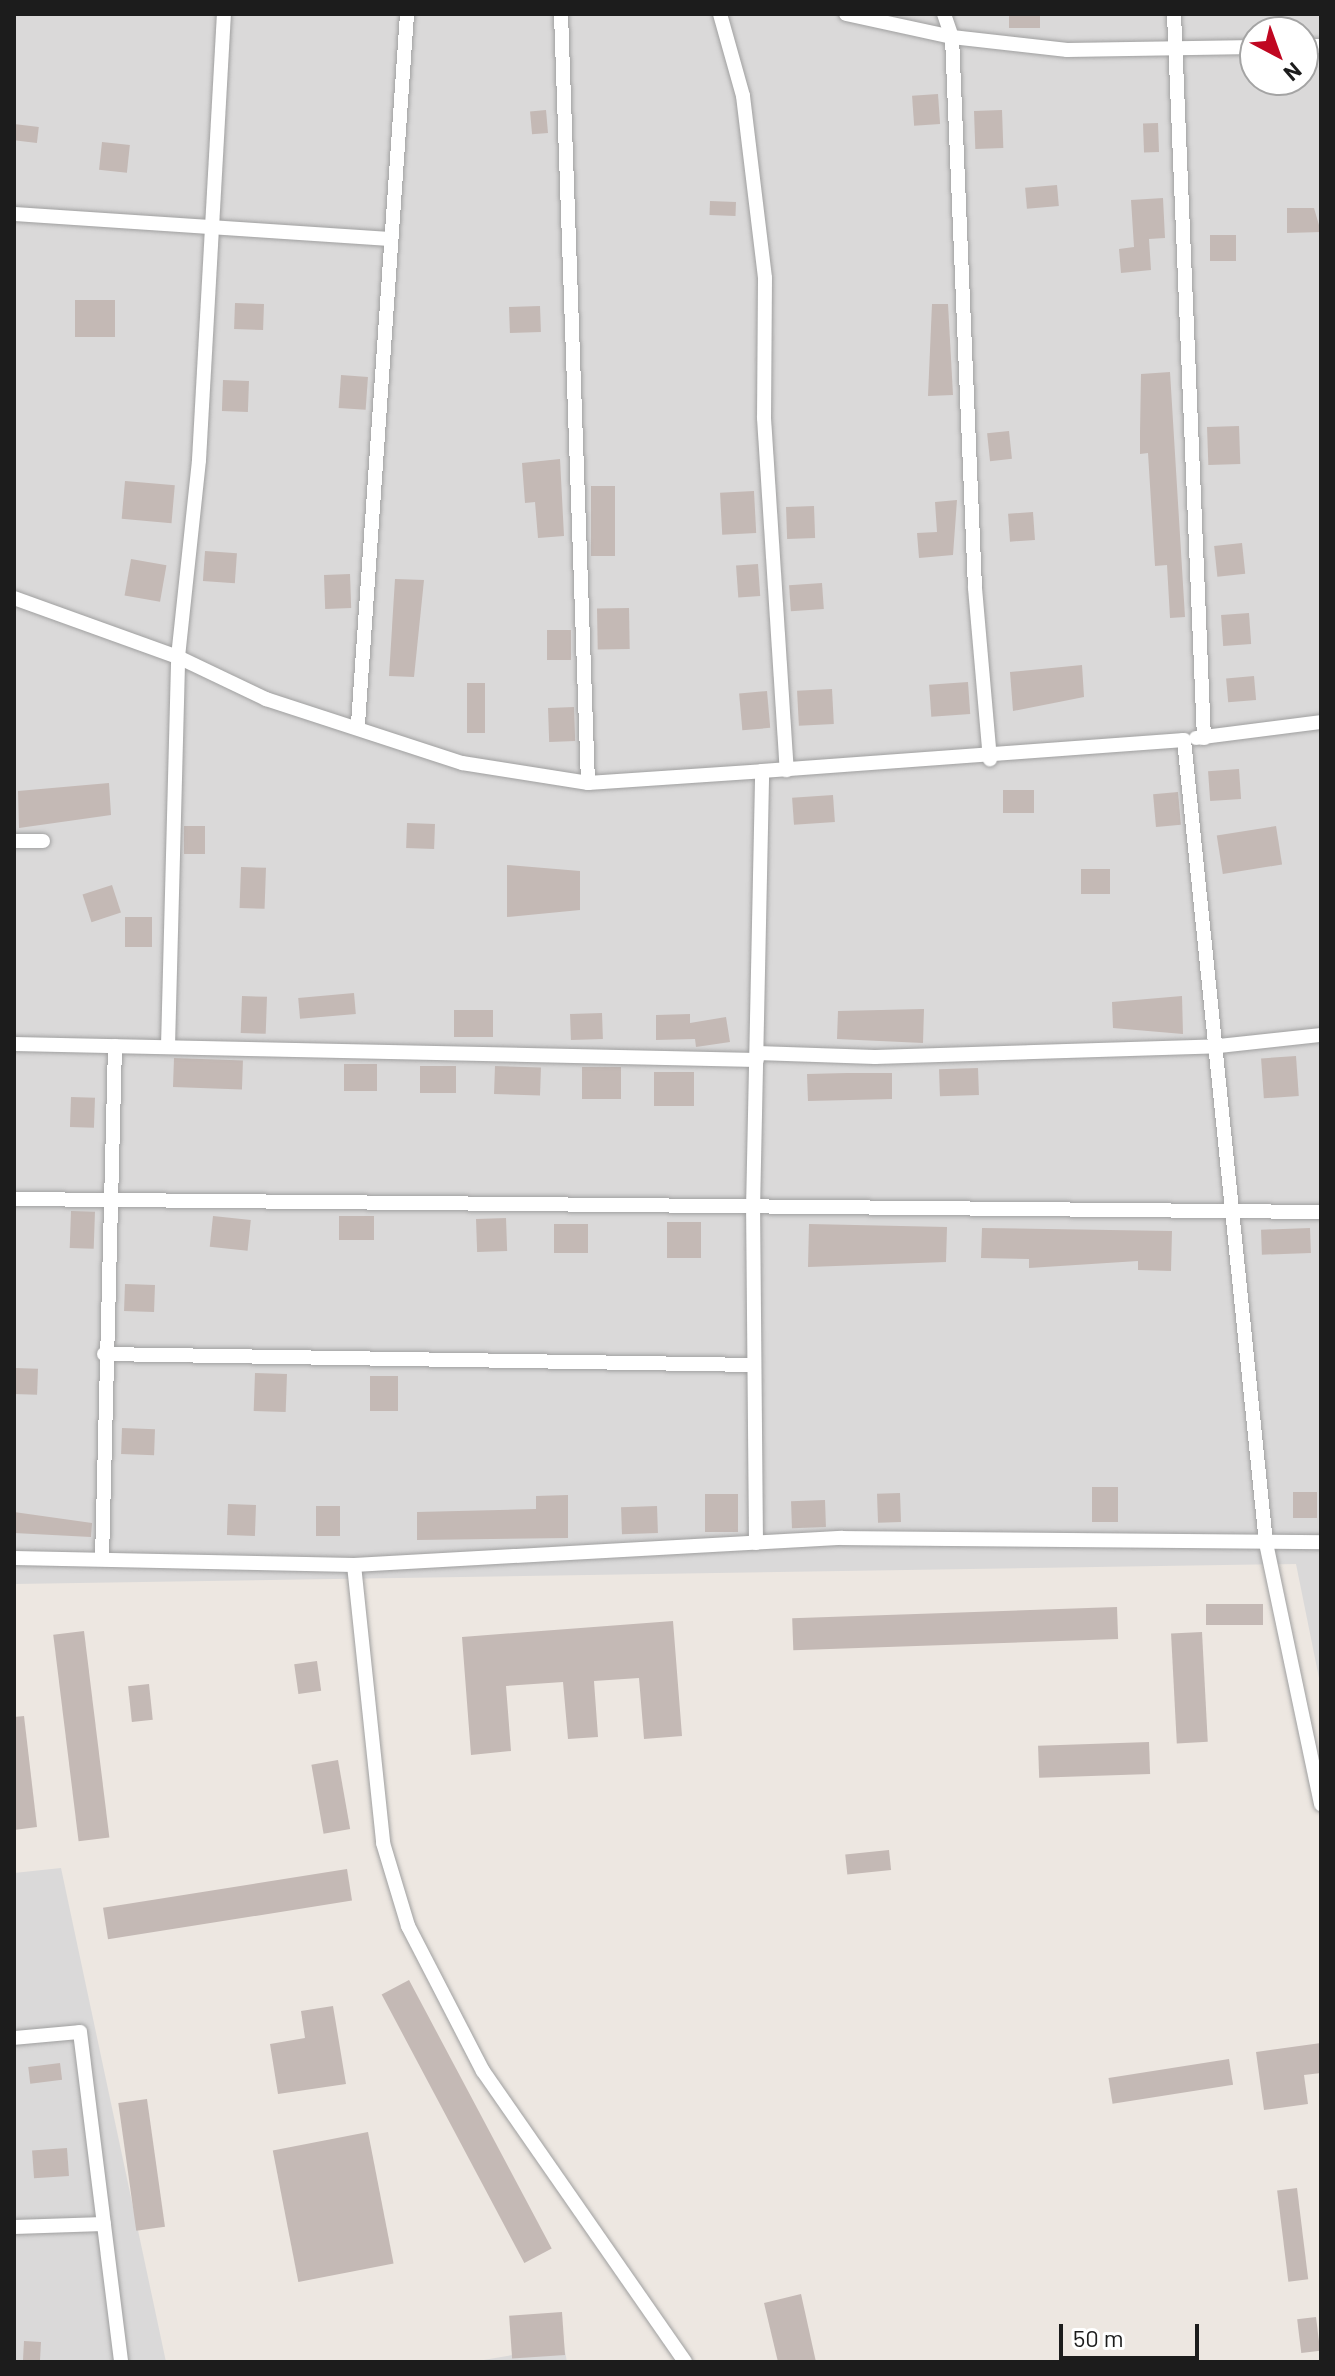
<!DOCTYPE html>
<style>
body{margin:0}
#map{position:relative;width:1335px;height:2376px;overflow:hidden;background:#ede7e1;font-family:Barlow,sans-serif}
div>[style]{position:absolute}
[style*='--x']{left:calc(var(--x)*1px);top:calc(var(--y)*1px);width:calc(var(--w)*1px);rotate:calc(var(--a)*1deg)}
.residential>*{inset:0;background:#dad9d9}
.building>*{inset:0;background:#c4b9b5;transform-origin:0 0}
.roads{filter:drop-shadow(0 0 2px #a0a0a0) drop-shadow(0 0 2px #a0a0a0)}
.minor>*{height:14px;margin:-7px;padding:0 7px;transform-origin:7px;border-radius:7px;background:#fff}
span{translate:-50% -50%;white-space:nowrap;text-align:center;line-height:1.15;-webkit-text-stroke:8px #fff;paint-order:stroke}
.frame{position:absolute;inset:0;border:16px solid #1c1c1c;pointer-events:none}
.north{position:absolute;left:1239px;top:16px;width:80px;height:80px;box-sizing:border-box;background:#fff;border:2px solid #a4a4a4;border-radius:50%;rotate:139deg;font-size:22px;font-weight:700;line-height:32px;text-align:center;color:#1c1c1c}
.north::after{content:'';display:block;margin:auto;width:28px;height:36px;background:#c00721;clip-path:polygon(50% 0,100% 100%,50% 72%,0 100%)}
.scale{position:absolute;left:1059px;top:2324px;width:140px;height:36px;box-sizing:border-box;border:4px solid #1c1c1c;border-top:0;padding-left:10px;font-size:24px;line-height:28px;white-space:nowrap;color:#1c1c1c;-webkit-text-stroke:6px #fff;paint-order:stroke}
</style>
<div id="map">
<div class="residential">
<i style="clip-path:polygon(evenodd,14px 14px,1321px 14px,1321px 1688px,1296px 1564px,14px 1584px,14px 14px,1255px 32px,1303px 32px,1303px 80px,1255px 80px,1255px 32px)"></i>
<i style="clip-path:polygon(61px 1868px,166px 2362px,14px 2362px,14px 1873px)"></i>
<i style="clip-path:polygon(564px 2346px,567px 2362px,472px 2362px)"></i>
</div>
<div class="building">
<i style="left:1009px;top:14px;width:31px;height:14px"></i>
<i style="left:938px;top:94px;width:30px;height:26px;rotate:86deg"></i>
<i style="left:546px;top:110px;width:23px;height:16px;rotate:85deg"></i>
<i style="left:1002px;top:110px;width:38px;height:28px;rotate:88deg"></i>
<i style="left:1158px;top:123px;width:29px;height:15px;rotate:88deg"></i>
<i style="left:14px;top:124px;width:25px;height:16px;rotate:7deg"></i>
<i style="left:102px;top:142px;width:28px;height:28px;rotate:6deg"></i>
<i style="left:1057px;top:185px;width:21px;height:32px;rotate:85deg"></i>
<i style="clip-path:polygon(1163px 198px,1165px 238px,1149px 239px,1151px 270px,1121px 273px,1119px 249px,1134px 247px,1131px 200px)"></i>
<i style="left:710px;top:201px;width:26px;height:14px;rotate:2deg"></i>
<i style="clip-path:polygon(1287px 208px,1314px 208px,1321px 232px,1287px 233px)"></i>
<i style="left:1210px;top:235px;width:26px;height:26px"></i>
<i style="left:75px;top:300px;width:40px;height:37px"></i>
<i style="left:235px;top:303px;width:29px;height:26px;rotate:2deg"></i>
<i style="clip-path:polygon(932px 304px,948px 304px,953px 395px,928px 396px)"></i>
<i style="left:540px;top:306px;width:26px;height:31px;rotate:88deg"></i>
<i style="clip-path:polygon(1170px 372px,1185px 617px,1170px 618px,1167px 565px,1155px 566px,1148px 453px,1140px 454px,1140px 432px,1141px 374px)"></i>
<i style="left:341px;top:375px;width:27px;height:33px;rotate:4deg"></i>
<i style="left:223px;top:380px;width:26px;height:31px;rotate:2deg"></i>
<i style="left:1239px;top:426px;width:38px;height:32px;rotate:88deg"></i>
<i style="left:1009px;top:431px;width:28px;height:22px;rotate:84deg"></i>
<i style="clip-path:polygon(560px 459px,564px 536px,538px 538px,535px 502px,525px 503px,522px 463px)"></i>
<i style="left:125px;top:481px;width:50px;height:38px;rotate:5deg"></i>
<i style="left:591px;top:486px;width:24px;height:70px"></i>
<i style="left:754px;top:491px;width:42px;height:34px;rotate:87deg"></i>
<i style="clip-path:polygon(957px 500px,953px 555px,919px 558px,917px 533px,937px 532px,935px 502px)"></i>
<i style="left:814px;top:506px;width:32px;height:28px;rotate:88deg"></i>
<i style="left:1033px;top:512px;width:28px;height:25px;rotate:86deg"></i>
<i style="left:1242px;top:543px;width:31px;height:28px;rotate:84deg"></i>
<i style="left:205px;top:551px;width:32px;height:30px;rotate:4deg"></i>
<i style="left:131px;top:559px;width:36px;height:37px;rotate:10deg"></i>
<i style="left:758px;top:564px;width:32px;height:22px;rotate:86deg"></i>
<i style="left:350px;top:574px;width:34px;height:26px;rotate:88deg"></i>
<i style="clip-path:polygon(395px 579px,424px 580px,414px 677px,389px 676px)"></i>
<i style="left:822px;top:583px;width:26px;height:33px;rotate:86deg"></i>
<i style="left:629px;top:608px;width:41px;height:32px;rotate:89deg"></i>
<i style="left:1249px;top:613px;width:31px;height:28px;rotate:86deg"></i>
<i style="left:547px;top:630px;width:24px;height:30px"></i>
<i style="clip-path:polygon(1082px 665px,1084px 697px,1013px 711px,1010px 672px)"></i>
<i style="left:1254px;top:676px;width:24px;height:28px;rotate:85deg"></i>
<i style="left:968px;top:682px;width:32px;height:39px;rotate:86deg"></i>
<i style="left:467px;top:683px;width:18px;height:50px"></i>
<i style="left:832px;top:689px;width:35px;height:35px;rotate:87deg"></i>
<i style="left:767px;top:691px;width:37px;height:28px;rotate:85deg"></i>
<i style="left:574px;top:707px;width:34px;height:26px;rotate:88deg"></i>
<i style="left:1239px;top:769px;width:30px;height:31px;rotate:86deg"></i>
<i style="clip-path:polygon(109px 783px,111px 815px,19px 828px,18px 791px)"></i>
<i style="left:1003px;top:790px;width:31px;height:23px"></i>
<i style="left:1178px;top:792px;width:33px;height:25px;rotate:85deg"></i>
<i style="left:833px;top:795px;width:27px;height:41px;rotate:86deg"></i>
<i style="left:407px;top:823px;width:28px;height:25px;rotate:2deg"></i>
<i style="left:184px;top:826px;width:21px;height:28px"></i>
<i style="left:1276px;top:826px;width:39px;height:60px;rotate:81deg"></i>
<i style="clip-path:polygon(507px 865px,580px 871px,580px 910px,507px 917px)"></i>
<i style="left:241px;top:867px;width:25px;height:41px;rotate:2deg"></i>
<i style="left:1110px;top:869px;width:25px;height:29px;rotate:90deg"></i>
<i style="left:112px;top:885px;width:29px;height:31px;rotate:72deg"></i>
<i style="left:152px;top:917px;width:30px;height:27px;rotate:90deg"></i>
<i style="left:354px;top:993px;width:21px;height:56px;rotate:85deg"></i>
<i style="left:242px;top:996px;width:25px;height:37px;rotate:2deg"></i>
<i style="clip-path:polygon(1182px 996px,1183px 1034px,1113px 1028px,1112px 1002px)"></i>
<i style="clip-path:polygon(924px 1009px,923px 1043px,837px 1039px,838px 1011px)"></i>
<i style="left:454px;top:1010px;width:39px;height:27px"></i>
<i style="left:602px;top:1013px;width:26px;height:32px;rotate:88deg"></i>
<i style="clip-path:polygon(690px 1014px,690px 1023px,726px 1017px,730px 1042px,696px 1047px,695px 1039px,656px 1040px,656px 1015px)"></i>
<i style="left:1296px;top:1056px;width:40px;height:35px;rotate:86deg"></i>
<i style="left:174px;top:1058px;width:69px;height:29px;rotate:2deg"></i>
<i style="left:344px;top:1064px;width:33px;height:27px"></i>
<i style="left:420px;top:1066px;width:36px;height:27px"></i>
<i style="left:495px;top:1066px;width:46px;height:28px;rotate:2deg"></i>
<i style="left:582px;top:1067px;width:39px;height:32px"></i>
<i style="left:978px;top:1068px;width:27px;height:39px;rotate:88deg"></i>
<i style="left:654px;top:1072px;width:40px;height:34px"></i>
<i style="clip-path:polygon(847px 1073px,892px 1073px,892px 1099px,808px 1101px,807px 1074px)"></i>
<i style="left:71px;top:1097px;width:24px;height:30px;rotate:2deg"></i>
<i style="left:71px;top:1211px;width:24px;height:37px;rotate:2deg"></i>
<i style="left:213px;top:1216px;width:38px;height:31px;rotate:6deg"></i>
<i style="left:339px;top:1216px;width:35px;height:24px"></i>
<i style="left:506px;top:1218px;width:33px;height:30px;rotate:88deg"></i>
<i style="left:667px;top:1222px;width:34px;height:36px"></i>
<i style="left:554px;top:1224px;width:34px;height:29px"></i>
<i style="clip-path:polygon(809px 1224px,947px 1227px,946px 1262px,808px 1267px)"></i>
<i style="clip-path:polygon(982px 1228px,1172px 1231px,1171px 1271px,1138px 1270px,1138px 1261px,1029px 1268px,1029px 1259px,981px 1258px)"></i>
<i style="left:1310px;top:1228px;width:25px;height:49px;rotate:88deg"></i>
<i style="left:125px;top:1284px;width:30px;height:27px;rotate:2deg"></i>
<i style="left:14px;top:1368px;width:24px;height:26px;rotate:2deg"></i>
<i style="left:255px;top:1373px;width:32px;height:38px;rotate:2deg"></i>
<i style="left:370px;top:1376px;width:28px;height:35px"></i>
<i style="left:122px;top:1428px;width:33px;height:26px;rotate:2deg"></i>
<i style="left:1092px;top:1487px;width:26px;height:35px"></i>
<i style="left:1293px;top:1492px;width:24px;height:26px"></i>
<i style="left:900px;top:1493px;width:29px;height:23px;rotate:88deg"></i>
<i style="left:705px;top:1494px;width:33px;height:38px"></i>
<i style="clip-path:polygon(568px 1495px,568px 1538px,417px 1540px,417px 1512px,536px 1509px,536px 1496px)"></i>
<i style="left:825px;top:1500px;width:27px;height:34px;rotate:88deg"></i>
<i style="left:228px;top:1504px;width:28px;height:31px;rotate:2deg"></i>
<i style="left:316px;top:1506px;width:24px;height:30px"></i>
<i style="left:657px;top:1506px;width:27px;height:36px;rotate:88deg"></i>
<i style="clip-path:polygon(14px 1512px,92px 1523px,91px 1537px,14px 1533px)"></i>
<i style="left:1263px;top:1604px;width:21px;height:57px;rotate:90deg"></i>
<i style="left:1117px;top:1607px;width:32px;height:325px;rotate:88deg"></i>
<i style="clip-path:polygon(673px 1621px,682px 1736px,644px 1739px,639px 1678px,594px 1681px,598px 1737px,568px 1739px,563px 1682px,506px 1686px,511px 1751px,471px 1755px,462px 1637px)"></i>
<i style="left:84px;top:1631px;width:208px;height:31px;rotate:83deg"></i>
<i style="left:1202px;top:1632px;width:110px;height:31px;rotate:87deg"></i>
<i style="left:317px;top:1661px;width:30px;height:23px;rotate:82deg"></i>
<i style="left:149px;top:1684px;width:36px;height:21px;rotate:84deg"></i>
<i style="clip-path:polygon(24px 1716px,37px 1827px,14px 1830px,14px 1717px)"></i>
<i style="left:1149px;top:1742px;width:32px;height:111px;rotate:88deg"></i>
<i style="left:338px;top:1760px;width:70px;height:27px;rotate:80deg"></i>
<i style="left:889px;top:1850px;width:20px;height:44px;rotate:84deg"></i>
<i style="left:347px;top:1869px;width:32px;height:247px;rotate:81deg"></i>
<i style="left:409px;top:1980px;width:304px;height:31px;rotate:62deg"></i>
<i style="clip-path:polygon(333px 2006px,346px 2084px,278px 2094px,270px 2044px,305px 2038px,301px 2011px)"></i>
<i style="clip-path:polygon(1321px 2043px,1321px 2073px,1304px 2075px,1308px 2104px,1264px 2110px,1256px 2052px)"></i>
<i style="left:1229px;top:2059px;width:26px;height:122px;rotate:81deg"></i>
<i style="left:60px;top:2063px;width:17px;height:32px;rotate:83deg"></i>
<i style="left:147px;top:2099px;width:129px;height:29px;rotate:82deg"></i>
<i style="left:368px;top:2132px;width:134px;height:97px;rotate:79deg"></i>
<i style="left:67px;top:2148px;width:28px;height:35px;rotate:86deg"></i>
<i style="left:1297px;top:2188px;width:92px;height:20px;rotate:83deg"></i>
<i style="clip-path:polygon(801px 2294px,816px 2362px,778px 2362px,764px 2303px)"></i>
<i style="left:562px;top:2312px;width:43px;height:53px;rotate:86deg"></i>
<i style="left:1316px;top:2317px;width:34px;height:19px;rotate:83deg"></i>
<i style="left:24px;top:2341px;width:17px;height:21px;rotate:3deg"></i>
</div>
<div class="roads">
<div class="minor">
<i style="--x:561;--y:14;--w:769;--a:87.99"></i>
<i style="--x:720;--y:14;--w:85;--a:74.3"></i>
<i style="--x:743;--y:96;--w:183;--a:83.1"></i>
<i style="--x:765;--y:278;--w:140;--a:90.4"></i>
<i style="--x:764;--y:418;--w:353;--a:86.3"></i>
<i style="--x:846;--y:14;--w:108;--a:12.2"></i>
<i style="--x:952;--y:37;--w:116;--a:6.4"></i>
<i style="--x:1067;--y:50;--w:188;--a:-0.9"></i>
<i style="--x:944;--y:14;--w:24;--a:71"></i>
<i style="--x:952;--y:37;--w:551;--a:87.61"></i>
<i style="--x:975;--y:588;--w:172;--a:85"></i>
<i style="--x:1174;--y:14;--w:725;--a:87.63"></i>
<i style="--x:1303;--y:46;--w:18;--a:0"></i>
<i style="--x:14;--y:214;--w:377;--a:3.8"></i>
<i style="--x:14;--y:598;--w:174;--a:19.8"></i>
<i style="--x:178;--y:657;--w:98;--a:25.5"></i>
<i style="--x:266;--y:699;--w:206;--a:18.1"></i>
<i style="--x:462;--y:763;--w:128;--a:9"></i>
<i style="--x:588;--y:783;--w:174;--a:-3.9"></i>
<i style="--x:358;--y:724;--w:712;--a:-86.05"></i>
<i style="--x:1196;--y:738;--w:126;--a:-7.3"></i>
<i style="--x:14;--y:841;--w:29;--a:0"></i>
<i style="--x:14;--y:1044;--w:743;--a:1.23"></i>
<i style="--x:168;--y:1046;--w:389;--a:-88.5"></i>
<i style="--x:178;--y:657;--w:198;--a:-83.9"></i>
<i style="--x:199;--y:460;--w:447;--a:-86.8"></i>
<i style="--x:757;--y:1053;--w:118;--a:1.9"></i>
<i style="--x:875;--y:1057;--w:344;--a:-1.8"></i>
<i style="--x:1219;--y:1046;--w:103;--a:-6.2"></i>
<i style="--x:14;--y:1199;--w:1307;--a:0.57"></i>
<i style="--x:104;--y:1354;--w:650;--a:0.97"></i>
<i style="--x:756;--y:1543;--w:333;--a:-90.5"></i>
<i style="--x:753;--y:1210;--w:439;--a:-88.8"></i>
<i style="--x:762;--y:771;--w:423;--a:-4.2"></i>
<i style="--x:1184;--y:740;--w:807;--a:84.17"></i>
<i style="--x:1266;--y:1543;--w:267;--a:78.1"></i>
<i style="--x:14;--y:1558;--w:340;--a:1.2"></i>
<i style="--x:354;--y:1565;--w:489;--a:-3.2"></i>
<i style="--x:842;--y:1538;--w:479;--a:0.5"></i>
<i style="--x:102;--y:1559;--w:513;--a:-88.55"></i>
<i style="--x:354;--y:1565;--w:280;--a:84"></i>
<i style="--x:383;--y:1843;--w:87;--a:73.2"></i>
<i style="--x:408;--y:1926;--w:163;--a:62.7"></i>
<i style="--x:483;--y:2071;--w:354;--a:55.2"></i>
<i style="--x:14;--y:2038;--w:66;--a:-5.2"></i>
<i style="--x:80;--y:2032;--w:333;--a:82.9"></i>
<i style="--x:14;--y:2227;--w:90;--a:-1.9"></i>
</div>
</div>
<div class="frame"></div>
<div class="north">N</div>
<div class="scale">50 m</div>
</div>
